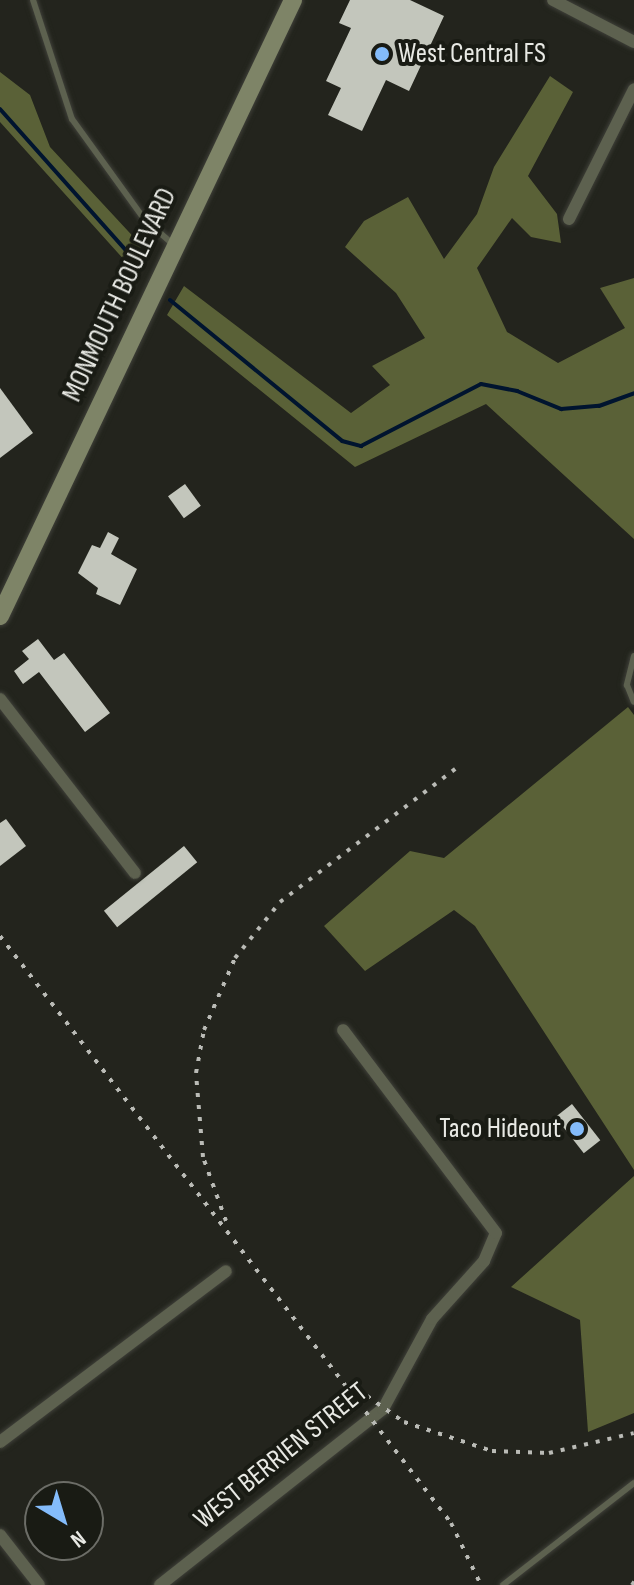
<!DOCTYPE html>
<style>
body{margin:0}
#map{position:relative;width:634px;height:1585px;overflow:hidden;background:#23241d;font-family:"Sofia Sans Condensed",sans-serif}
div>[style]{position:absolute}
[style*='--x']{left:calc(var(--x)*1px);top:calc(var(--y)*1px);width:calc(var(--w)*1px);rotate:calc(var(--a)*1deg)}
.forest>*{inset:0;background:#5a6137}
.stream>*{height:4px;margin:-2px;padding:0 2px;transform-origin:2px;border-radius:2px;background:#00142f}
.building>*{inset:0;background:#c3c6bc;transform-origin:0 0}
.roads{filter:drop-shadow(0 0 2px #3f4039) drop-shadow(0 0 2px #3f4039)}
.lane>*{height:6px;margin:-3px;padding:0 3px;transform-origin:3px;border-radius:3px;background:#5d614f}
.street>*{height:12px;margin:-6px;padding:0 6px;transform-origin:6px;border-radius:6px;background:#5d614f}
.secondary>*{height:18px;margin:-9px;padding:0 9px;transform-origin:9px;border-radius:9px;background:#7e8467}
.rail>*{height:4px;margin-top:-2px;transform-origin:0;background:repeating-linear-gradient(90deg,#babbb6 0 4px,transparent 0 12px)}
.dots>*{width:22px;height:22px;translate:-50% -50%;box-sizing:border-box;border:4px solid #191b14;border-radius:50%}
span{translate:-50% -50%;white-space:nowrap;text-align:center;line-height:1.15;-webkit-text-stroke:8px #191b14;paint-order:stroke}
.poi-label{font-size:28px;color:#e8e9e4}
.left{translate:0 -50%;text-align:left}
.right{translate:-100% -50%;text-align:right}
.street-label{font-size:28px;color:#e8e9e4}
.north{position:absolute;left:24px;top:1481px;width:80px;height:80px;box-sizing:border-box;background:#191b14;border:2px solid #6c6d67;border-radius:50%;rotate:142deg;font-size:22px;font-weight:700;line-height:32px;text-align:center;color:#e8e9e4}
.north::after{content:'';display:block;margin:auto;width:28px;height:36px;background:#84bcfb;clip-path:polygon(50% 0,100% 100%,50% 72%,0 100%)}
</style>
<div id="map">
<div class="forest">
<i style="clip-path:polygon(0 72px,30px 95px,50px 147px,141px 245px,136px 273px,0 122px)"></i>
<i style="clip-path:polygon(550px 76px,573px 92px,528px 176px,557px 214px,561px 243px,531px 237px,512px 218px,477px 268px,507px 332px,558px 363px,625px 328px,600px 288px,634px 278px,634px 539px,486px 404px,355px 467px,167px 315px,184px 286px,351px 413px,390px 385px,372px 366px,425px 338px,396px 293px,345px 247px,364px 221px,408px 197px,444px 259px,477px 214px,494px 167px)"></i>
<i style="clip-path:polygon(628px 707px,634px 715px,634px 1170px,475px 926px,454px 910px,365px 971px,324px 926px,410px 851px,444px 858px)"></i>
<i style="clip-path:polygon(634px 1176px,634px 1413px,588px 1432px,580px 1320px,511px 1287px)"></i>
</div>
<div class="stream">
<i style="--x:0;--y:109;--w:209;--a:48.3"></i>
<i style="--x:170;--y:300;--w:222;--a:39.3"></i>
<i style="--x:342;--y:441;--w:20;--a:15"></i>
<i style="--x:361;--y:446;--w:135;--a:-27.3"></i>
<i style="--x:481;--y:384;--w:37;--a:11"></i>
<i style="--x:517;--y:391;--w:48;--a:22.2"></i>
<i style="--x:561;--y:409;--w:38;--a:-5"></i>
<i style="--x:599;--y:406;--w:37;--a:-20"></i>
</div>
<div class="building">
<i style="clip-path:polygon(350px 0,410px 0,444px 16px,409px 91px,386px 80px,362px 131px,328px 115px,341px 88px,326px 81px,351px 28px,339px 23px)"></i>
<i style="clip-path:polygon(0 388px,33px 433px,0 458px)"></i>
<i style="left:185px;top:484px;width:27px;height:21px;rotate:54deg"></i>
<i style="clip-path:polygon(108px 532px,119px 538px,111px 554px,137px 569px,120px 605px,96px 594px,98px 588px,78px 573px,92px 545px,100px 548px)"></i>
<i style="clip-path:polygon(38px 639px,54px 660px,64px 653px,110px 713px,85px 732px,39px 672px,23px 684px,14px 671px,29px 659px,22px 651px)"></i>
<i style="clip-path:polygon(6px 819px,26px 846px,0 866px,0 823px)"></i>
<i style="left:184px;top:846px;width:21px;height:103px;rotate:51deg"></i>
<i style="left:572px;top:1104px;width:46px;height:21px;rotate:52deg"></i>
</div>
<div class="roads">
<div class="lane">
<i style="--x:33;--y:0;--w:125;--a:71.9"></i>
<i style="--x:72;--y:119;--w:123;--a:54.2"></i>
<i style="--x:144;--y:219;--w:40;--a:41"></i>
<i style="--x:634;--y:656;--w:30;--a:104"></i>
<i style="--x:627;--y:685;--w:18;--a:68"></i>
<i style="--x:503;--y:1585;--w:166;--a:-37.9"></i>
</div>
<div class="street">
<i style="--x:553;--y:0;--w:91;--a:27.4"></i>
<i style="--x:569;--y:219;--w:145;--a:-63.4"></i>
<i style="--x:0;--y:699;--w:220;--a:52.2"></i>
<i style="--x:0;--y:1442;--w:283;--a:-37.1"></i>
<i style="--x:0;--y:1535;--w:63;--a:52"></i>
<i style="--x:160;--y:1585;--w:284;--a:-38.3"></i>
<i style="--x:383;--y:1409;--w:102;--a:-61.4"></i>
<i style="--x:432;--y:1319;--w:78;--a:-48.1"></i>
<i style="--x:484;--y:1261;--w:30;--a:-67"></i>
<i style="--x:496;--y:1233;--w:254;--a:-127"></i>
</div>
<div class="secondary">
<i style="--x:0;--y:616;--w:682;--a:-64.56"></i>
</div>
</div>
<div class="rail">
<i style="--x:0;--y:936;--w:740;--a:52.46"></i>
<i style="--x:451;--y:1523;--w:69;--a:64.2"></i>
<i style="--x:226;--y:1221;--w:68;--a:-109.8"></i>
<i style="--x:203;--y:1157;--w:84;--a:-94.8"></i>
<i style="--x:196;--y:1073;--w:44;--a:-79.5"></i>
<i style="--x:204;--y:1030;--w:78;--a:-66.7"></i>
<i style="--x:235;--y:958;--w:72;--a:-51.2"></i>
<i style="--x:280;--y:902;--w:225;--a:-37.2"></i>
<i style="--x:357;--y:1389;--w:57;--a:35.1"></i>
<i style="--x:404;--y:1422;--w:93;--a:18.2"></i>
<i style="--x:492;--y:1451;--w:57;--a:2"></i>
<i style="--x:549;--y:1453;--w:87;--a:-13.2"></i>
<i style="--x:632;--y:1585;--w:4;--a:-56"></i>
</div>
<div class="dots">
<i style="left:382px;top:54px;background:#84bcfb"></i>
<i style="left:577px;top:1129px;background:#84bcfb"></i>
</div>
<div class="poi-label">
<span class="left" style="left:398px;top:54px">West Central FS</span>
<span class="right" style="left:561px;top:1129px">Taco Hideout</span>
</div>
<div class="street-label">
<span style="left:120px;top:295px;rotate:-65deg">MONMOUTH BOULEVARD</span>
<span style="left:281px;top:1456px;rotate:-39deg">WEST BERRIEN STREET</span>
</div>
<div class="north">N</div>
</div>
